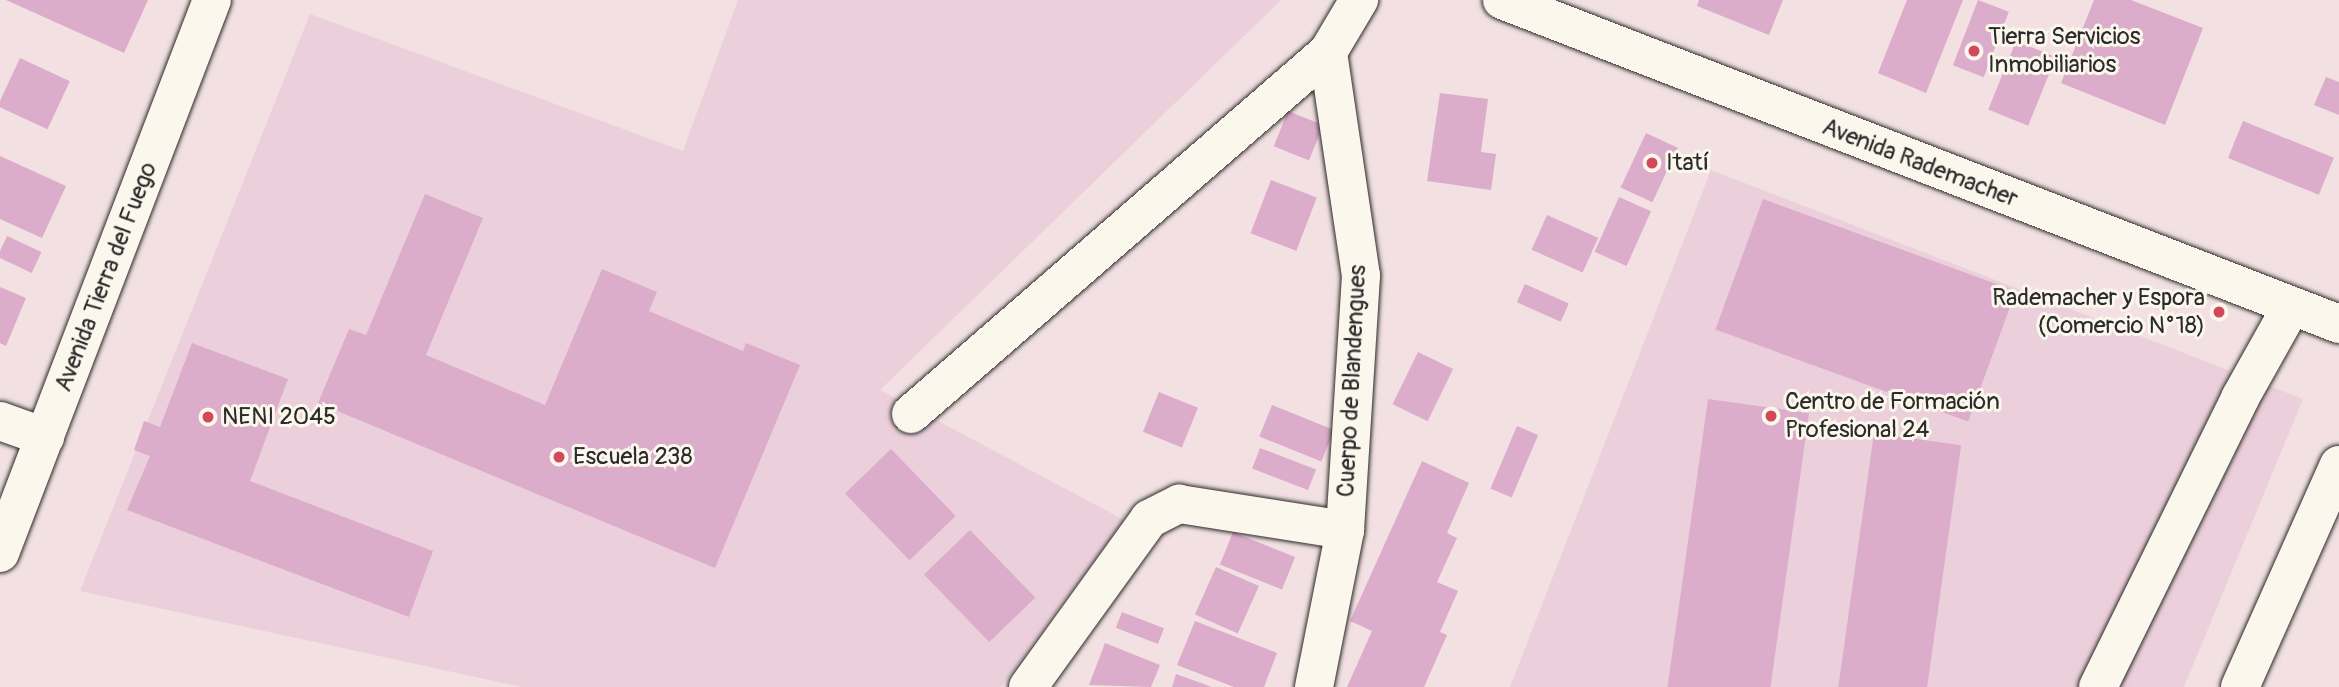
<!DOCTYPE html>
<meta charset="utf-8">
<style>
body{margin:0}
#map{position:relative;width:2339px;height:687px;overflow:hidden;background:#f2e0e2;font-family:Pangolin,sans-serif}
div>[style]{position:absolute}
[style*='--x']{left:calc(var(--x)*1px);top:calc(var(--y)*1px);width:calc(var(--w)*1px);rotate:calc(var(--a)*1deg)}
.built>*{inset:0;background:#ebd0db}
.building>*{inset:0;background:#dcaccb;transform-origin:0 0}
.roads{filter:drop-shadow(0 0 2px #2b2b2b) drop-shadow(0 0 2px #2b2b2b)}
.minor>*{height:38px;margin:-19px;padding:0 19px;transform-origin:19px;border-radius:19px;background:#fbf7ec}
.major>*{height:38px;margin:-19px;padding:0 19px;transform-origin:19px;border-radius:19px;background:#fbf7ec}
.highway>*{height:38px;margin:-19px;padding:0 19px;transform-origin:19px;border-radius:19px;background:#fbf7ec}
.dots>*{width:19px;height:19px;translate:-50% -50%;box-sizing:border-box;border:4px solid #fbf7ec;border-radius:50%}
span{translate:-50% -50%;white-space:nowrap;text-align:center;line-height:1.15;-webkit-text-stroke:6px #fbf7ec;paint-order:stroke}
.poi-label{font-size:24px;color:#2b2b2b}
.left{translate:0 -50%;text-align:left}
.right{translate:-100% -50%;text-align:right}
.street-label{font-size:24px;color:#2b2b2b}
</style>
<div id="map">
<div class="built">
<i style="clip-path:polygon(738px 0,1281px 0,880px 390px,1124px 520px,1001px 687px,522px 687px,80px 591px,310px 14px,683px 151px)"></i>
<i style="clip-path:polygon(1711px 170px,2303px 399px,2184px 687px,1510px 687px)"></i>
</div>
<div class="building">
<i style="clip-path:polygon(6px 0,148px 0,124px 53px)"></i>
<i style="clip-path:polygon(1699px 0,1783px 0,1769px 35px,1697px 6px)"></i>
<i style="clip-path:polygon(1907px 0,1963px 0,1926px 93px,1878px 73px)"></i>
<i style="left:1978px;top:0;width:33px;height:70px;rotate:21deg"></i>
<i style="clip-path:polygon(2094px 0,2131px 0,2203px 28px,2165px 125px,2061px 83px)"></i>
<i style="left:2016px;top:41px;width:43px;height:74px;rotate:22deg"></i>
<i style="left:20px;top:58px;width:55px;height:53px;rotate:25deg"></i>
<i style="clip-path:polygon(2326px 77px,2339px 82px,2339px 115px,2314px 105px)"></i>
<i style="clip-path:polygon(1440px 93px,1488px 99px,1481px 152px,1496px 154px,1491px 190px,1427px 181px)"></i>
<i style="left:1288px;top:111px;width:38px;height:38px;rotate:22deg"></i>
<i style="left:2243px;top:121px;width:98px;height:40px;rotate:22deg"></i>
<i style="left:1646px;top:133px;width:35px;height:60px;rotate:25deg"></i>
<i style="clip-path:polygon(0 156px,66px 186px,42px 238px,0 219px)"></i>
<i style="left:1271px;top:180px;width:49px;height:57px;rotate:21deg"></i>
<i style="clip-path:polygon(425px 194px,483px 218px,426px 355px,545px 405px,602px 269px,657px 292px,649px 311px,743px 351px,746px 343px,800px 365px,715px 568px,318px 403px,349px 329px,366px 335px)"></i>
<i style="left:1619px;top:197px;width:35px;height:60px;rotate:24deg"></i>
<i style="left:1763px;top:199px;width:269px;height:139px;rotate:20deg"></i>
<i style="left:1547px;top:215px;width:56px;height:38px;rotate:24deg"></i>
<i style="left:7px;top:236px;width:38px;height:23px;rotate:25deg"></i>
<i style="left:1525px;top:284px;width:48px;height:20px;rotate:24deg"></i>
<i style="clip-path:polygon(0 287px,26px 298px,6px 346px,0 343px)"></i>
<i style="clip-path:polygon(192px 343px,288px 379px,250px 481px,433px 551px,409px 617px,127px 510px,150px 456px,134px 450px,144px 421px,160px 427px)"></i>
<i style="left:1418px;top:352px;width:39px;height:58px;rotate:26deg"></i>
<i style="left:1159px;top:392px;width:42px;height:43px;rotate:22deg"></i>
<i style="left:1708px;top:399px;width:102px;height:291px;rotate:8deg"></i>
<i style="left:1272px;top:405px;width:67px;height:34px;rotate:22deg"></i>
<i style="left:1517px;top:426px;width:23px;height:68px;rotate:23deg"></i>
<i style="left:1874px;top:433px;width:88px;height:257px;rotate:8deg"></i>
<i style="left:1260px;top:448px;width:60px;height:22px;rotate:21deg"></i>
<i style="left:891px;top:449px;width:93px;height:64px;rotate:46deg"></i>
<i style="clip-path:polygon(1422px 461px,1469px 483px,1447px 533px,1457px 538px,1437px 582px,1458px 591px,1440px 632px,1447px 635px,1424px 687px,1347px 687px,1372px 631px,1350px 621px)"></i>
<i style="left:970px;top:530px;width:94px;height:64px;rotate:46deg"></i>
<i style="left:1233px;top:532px;width:67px;height:35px;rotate:22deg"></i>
<i style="left:1216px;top:567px;width:47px;height:52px;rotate:24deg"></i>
<i style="left:1122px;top:612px;width:45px;height:17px;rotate:21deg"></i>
<i style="clip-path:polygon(1195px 621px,1277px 653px,1264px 687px,1234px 687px,1177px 665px)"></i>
<i style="clip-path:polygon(1105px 643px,1160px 665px,1151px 687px,1089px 685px)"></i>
<i style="clip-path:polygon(1176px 674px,1212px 687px,1172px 687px)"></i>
</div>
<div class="roads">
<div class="minor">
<i style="--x:911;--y:414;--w:552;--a:-40.96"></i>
<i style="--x:0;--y:421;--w:48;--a:19.6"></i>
<i style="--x:1028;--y:687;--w:207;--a:-54.2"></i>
<i style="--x:1149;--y:519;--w:34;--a:-27"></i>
<i style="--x:1179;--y:504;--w:168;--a:8.9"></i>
<i style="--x:1314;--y:687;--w:160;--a:-78.8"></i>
<i style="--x:1345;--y:530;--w:255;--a:-86.4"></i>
<i style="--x:1361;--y:276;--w:226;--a:-98.4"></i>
<i style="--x:1328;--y:52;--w:61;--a:-59.2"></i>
<i style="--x:2098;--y:687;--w:322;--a:-63.8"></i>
<i style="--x:2240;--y:398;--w:104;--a:-60.7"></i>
<i style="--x:2240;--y:687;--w:243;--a:-66"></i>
</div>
<div class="major">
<i style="--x:1502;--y:0;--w:898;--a:21.16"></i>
</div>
<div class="highway">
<i style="--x:0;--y:553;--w:592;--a:-69.03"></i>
</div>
</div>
<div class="dots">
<i style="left:1974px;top:51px;background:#d1495b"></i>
<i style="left:1652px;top:163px;background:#d1495b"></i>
<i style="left:2219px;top:312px;background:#d1495b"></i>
<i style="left:1771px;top:416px;background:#d1495b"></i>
<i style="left:208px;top:417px;background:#d1495b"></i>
<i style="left:559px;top:457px;background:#d1495b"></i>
</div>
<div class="poi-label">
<span class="left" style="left:1988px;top:51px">Tierra Servicios<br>Inmobiliarios</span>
<span class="left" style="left:1666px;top:163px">Itatí</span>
<span class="right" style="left:2205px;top:312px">Rademacher y Espora<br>(Comercio N°18)</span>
<span class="left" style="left:1785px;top:416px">Centro de Formación<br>Profesional 24</span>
<span class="left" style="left:222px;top:417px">NENI 2045</span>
<span class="left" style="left:573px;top:457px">Escuela 238</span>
</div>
<div class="street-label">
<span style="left:1920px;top:163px;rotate:21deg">Avenida Rademacher</span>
<span style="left:106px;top:277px;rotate:-69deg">Avenida Tierra del Fuego</span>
<span style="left:1352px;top:381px;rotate:-87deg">Cuerpo de Blandengues</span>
</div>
</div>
